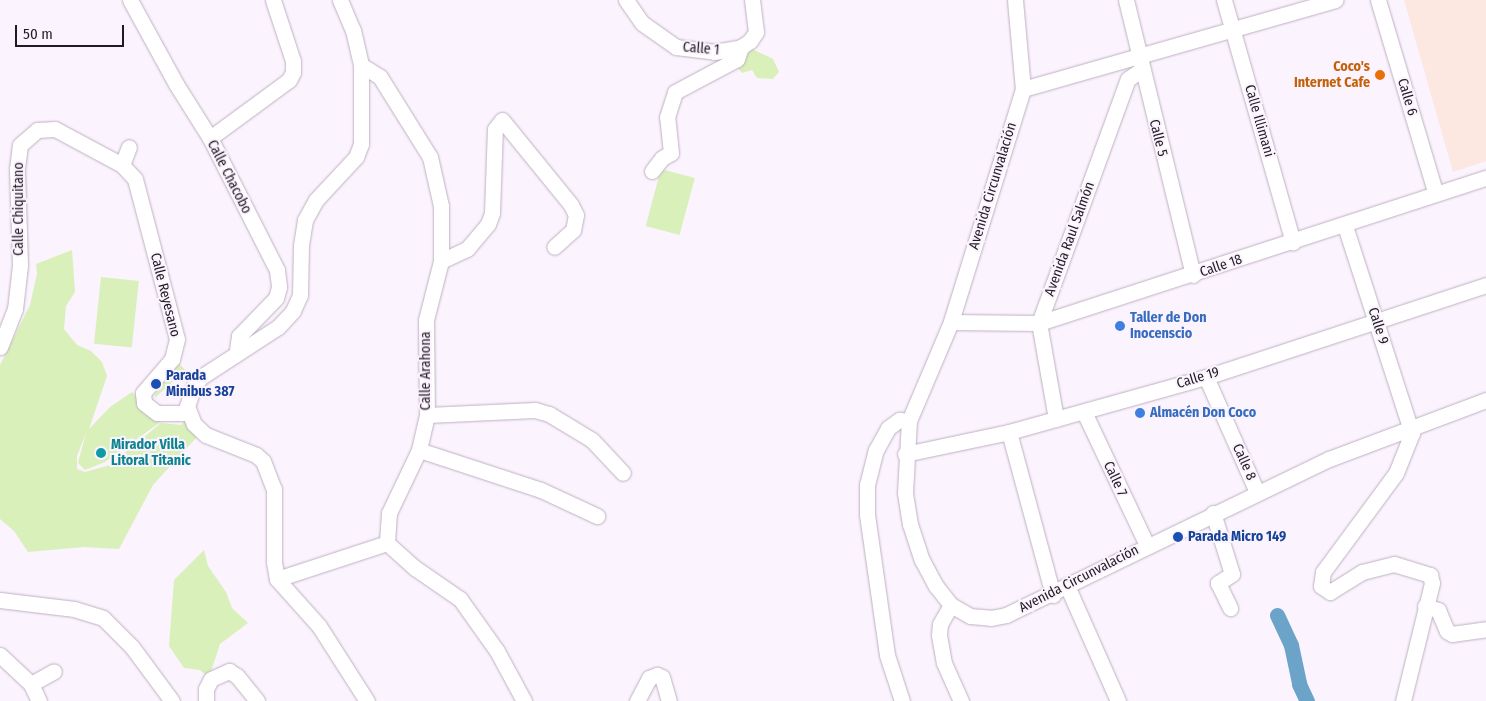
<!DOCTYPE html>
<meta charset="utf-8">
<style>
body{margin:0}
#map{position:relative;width:1486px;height:701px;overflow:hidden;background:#fbf3fd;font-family:"Fira Sans Condensed",sans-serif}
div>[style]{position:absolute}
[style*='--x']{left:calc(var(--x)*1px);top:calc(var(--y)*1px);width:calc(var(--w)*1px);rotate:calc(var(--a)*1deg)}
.education>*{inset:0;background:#fce7e1}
.green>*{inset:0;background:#d9f0ba;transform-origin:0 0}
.canal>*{height:15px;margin:-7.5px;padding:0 7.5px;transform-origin:7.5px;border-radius:7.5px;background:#6ba3c9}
.roads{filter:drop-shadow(0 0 1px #beb0c1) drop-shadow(0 0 1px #beb0c1)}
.street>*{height:15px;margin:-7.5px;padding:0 7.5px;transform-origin:7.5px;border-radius:7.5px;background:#fff}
.dots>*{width:14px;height:14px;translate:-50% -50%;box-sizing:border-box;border:2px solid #fbf3fd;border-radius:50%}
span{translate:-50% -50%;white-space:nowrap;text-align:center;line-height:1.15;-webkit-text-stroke:4px #fbf3fd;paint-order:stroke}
.street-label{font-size:14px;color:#201b22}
.food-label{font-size:14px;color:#c56008;font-weight:700}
.right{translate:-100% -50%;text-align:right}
.shop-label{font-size:14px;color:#366cbe;font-weight:700}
.left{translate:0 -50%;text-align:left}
.transit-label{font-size:14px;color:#164399;font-weight:700}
.culture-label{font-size:14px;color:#0d838f;font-weight:700}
.scale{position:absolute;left:15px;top:25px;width:109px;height:22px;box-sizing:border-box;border:2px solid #201b22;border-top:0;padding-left:6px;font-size:15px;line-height:18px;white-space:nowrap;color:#201b22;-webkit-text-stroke:4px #fbf3fd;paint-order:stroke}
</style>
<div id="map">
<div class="education">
<i style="clip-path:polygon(1404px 0,1486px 0,1486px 161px,1453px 172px)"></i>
</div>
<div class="green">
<i style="clip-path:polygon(752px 49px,773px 59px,779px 72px,773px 79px,757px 78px,752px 70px,742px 73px,737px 67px)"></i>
<i style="left:661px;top:169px;width:35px;height:59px;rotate:15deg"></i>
<i style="clip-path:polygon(72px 250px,75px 292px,66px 306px,64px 329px,77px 345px,91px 351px,102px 362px,107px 376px,89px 429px,110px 407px,132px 392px,162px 421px,105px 462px,85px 470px,78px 463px,86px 433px,77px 456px,77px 469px,85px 472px,110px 465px,161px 423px,181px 425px,188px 418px,206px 427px,153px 485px,119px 549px,84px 547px,28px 552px,14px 531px,0 519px,0 365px,30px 305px,37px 274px,36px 264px)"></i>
<i style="left:101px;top:277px;width:38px;height:67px;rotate:6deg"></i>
<i style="clip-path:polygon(177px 361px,185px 370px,155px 398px,155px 395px)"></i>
<i style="clip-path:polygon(204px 550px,208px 566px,226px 592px,232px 608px,248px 623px,220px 644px,209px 678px,200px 670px,184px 668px,169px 646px,174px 580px)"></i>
</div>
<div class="canal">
<i style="--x:1277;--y:615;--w:33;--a:65"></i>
<i style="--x:1291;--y:645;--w:40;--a:78"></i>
<i style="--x:1299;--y:684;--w:19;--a:65"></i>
</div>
<div class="roads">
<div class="street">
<i style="--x:130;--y:0;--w:96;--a:61.3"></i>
<i style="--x:176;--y:84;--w:64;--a:57.8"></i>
<i style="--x:210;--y:138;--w:148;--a:63.1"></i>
<i style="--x:277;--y:270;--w:17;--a:83"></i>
<i style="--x:279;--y:287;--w:11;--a:105"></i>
<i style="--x:276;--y:298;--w:53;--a:134.2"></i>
<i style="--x:239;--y:336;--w:15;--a:98"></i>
<i style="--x:340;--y:0;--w:33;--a:67"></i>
<i style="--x:353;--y:30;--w:36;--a:77"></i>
<i style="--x:361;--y:65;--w:79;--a:90"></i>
<i style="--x:361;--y:144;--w:14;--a:111"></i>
<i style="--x:356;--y:157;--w:59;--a:132.9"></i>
<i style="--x:316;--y:200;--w:23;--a:119"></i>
<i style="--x:305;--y:220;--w:26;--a:99"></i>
<i style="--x:301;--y:246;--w:49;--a:91.2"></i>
<i style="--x:300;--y:295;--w:17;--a:114"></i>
<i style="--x:293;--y:311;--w:22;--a:133"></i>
<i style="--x:278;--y:327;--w:92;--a:147"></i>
<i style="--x:201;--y:377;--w:11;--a:128"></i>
<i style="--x:194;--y:386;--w:21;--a:109"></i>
<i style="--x:187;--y:406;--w:19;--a:69"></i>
<i style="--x:194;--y:424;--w:16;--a:43"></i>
<i style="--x:206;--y:435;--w:54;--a:21.8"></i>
<i style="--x:256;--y:455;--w:9;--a:41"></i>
<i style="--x:263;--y:461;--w:30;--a:69"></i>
<i style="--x:274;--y:489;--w:73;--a:90"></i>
<i style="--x:274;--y:562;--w:17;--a:80"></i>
<i style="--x:277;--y:579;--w:63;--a:48.2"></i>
<i style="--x:319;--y:626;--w:89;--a:57.4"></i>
<i style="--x:626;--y:0;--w:28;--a:55"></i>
<i style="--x:642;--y:23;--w:42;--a:35.2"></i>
<i style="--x:676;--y:47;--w:38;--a:7"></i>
<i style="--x:714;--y:52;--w:27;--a:-10"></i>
<i style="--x:741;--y:47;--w:11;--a:-34"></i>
<i style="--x:750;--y:41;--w:11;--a:-56"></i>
<i style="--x:756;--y:32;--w:32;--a:-97"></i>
<i style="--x:1015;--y:0;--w:89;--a:84.9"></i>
<i style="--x:1023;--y:89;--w:244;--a:107.2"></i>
<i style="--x:951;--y:322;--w:108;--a:113"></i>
<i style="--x:909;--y:421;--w:72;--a:93.2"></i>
<i style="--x:905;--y:493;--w:31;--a:81"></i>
<i style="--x:910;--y:524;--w:38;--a:72"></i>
<i style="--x:922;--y:560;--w:30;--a:62"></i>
<i style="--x:936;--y:586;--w:24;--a:52"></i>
<i style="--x:951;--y:605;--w:22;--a:30"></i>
<i style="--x:970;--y:616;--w:21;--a:5"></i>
<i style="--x:991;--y:618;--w:15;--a:-11"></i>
<i style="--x:1006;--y:615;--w:359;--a:-25.8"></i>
<i style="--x:1329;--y:459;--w:168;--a:-20.6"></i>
<i style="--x:1126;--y:0;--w:283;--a:76.3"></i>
<i style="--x:1224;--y:0;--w:252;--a:74.1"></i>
<i style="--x:1378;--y:0;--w:202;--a:73.4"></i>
<i style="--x:361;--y:65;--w:22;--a:32"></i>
<i style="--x:380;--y:77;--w:94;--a:58"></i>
<i style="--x:430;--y:157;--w:50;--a:77.3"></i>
<i style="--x:441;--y:206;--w:55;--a:90"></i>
<i style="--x:441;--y:261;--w:61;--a:104.3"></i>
<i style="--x:426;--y:320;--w:95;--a:89.4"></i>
<i style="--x:427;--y:415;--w:36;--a:103"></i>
<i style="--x:419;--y:450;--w:70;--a:115.5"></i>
<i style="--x:389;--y:513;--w:30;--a:94"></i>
<i style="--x:387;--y:543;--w:38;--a:42"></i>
<i style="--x:415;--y:568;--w:55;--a:34.6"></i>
<i style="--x:460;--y:599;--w:64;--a:54.6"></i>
<i style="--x:497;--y:651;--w:57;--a:61.6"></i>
<i style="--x:1023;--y:89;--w:325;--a:-15.9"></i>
<i style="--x:210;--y:138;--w:98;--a:-36.3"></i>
<i style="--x:289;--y:80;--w:9;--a:-63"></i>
<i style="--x:293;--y:72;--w:11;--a:-90"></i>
<i style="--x:293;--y:61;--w:64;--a:-108.2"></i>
<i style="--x:122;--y:165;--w:19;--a:-69"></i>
<i style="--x:652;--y:171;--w:16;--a:-52"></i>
<i style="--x:662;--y:158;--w:10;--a:-29"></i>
<i style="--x:671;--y:153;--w:36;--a:-96"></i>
<i style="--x:667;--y:117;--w:26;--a:-72"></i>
<i style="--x:675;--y:92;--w:70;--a:-28"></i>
<i style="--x:737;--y:59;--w:13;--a:-72"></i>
<i style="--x:1345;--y:226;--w:218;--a:72.1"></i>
<i style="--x:1412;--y:433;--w:43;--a:111.8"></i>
<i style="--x:1396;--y:473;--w:123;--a:126.4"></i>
<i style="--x:1323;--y:572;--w:14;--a:98"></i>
<i style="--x:1321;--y:586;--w:11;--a:34"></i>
<i style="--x:1330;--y:592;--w:38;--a:-32"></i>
<i style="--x:1362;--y:572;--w:33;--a:-14"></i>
<i style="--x:1394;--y:564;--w:38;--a:17"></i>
<i style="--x:1430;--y:575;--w:8;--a:76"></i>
<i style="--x:1432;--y:583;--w:122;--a:103.8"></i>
<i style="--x:441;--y:261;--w:29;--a:-25"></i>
<i style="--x:467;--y:249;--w:33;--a:-50"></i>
<i style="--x:488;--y:224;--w:12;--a:-70"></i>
<i style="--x:492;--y:213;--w:84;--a:-88"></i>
<i style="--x:495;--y:129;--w:11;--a:-52"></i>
<i style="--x:502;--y:120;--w:109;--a:50.9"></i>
<i style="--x:571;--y:205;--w:11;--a:63"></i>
<i style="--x:576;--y:215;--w:15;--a:101"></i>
<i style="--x:573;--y:230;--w:25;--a:138"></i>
<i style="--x:951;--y:322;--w:88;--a:0.7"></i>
<i style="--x:1039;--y:323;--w:470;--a:-18"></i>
<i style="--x:0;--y:347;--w:41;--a:-68.5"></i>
<i style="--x:15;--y:309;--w:44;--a:-83.5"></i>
<i style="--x:20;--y:265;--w:96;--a:-91.8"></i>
<i style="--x:17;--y:169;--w:24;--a:-83"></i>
<i style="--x:20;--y:145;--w:23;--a:-41"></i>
<i style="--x:37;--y:130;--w:18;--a:-3"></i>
<i style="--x:55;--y:129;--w:76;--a:28.2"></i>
<i style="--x:122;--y:165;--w:19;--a:47"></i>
<i style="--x:135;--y:179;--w:165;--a:75.3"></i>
<i style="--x:177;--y:339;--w:21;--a:104"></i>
<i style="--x:172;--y:359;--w:45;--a:130.5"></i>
<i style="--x:143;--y:393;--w:10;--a:84"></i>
<i style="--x:144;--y:403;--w:16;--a:38"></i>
<i style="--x:157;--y:413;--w:31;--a:0"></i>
<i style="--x:1206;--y:377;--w:126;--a:66.1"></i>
<i style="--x:1084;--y:412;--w:147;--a:64.7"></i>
<i style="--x:427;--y:415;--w:108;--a:-2.7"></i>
<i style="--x:535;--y:410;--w:15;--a:16"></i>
<i style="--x:549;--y:414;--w:50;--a:31.2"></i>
<i style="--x:592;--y:440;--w:45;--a:46.8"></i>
<i style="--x:1056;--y:419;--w:97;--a:-100"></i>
<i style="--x:1039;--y:323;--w:260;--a:-70"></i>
<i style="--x:1128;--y:79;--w:16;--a:-35"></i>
<i style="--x:1009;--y:432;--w:169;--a:74.9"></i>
<i style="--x:419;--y:450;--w:128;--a:18.2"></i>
<i style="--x:541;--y:490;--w:62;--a:24.9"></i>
<i style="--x:905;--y:454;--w:106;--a:-11.9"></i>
<i style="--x:1009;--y:432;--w:205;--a:-15.6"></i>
<i style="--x:1206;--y:377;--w:295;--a:-18.2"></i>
<i style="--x:1213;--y:513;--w:64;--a:72.7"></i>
<i style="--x:1232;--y:574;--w:17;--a:147"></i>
<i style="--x:1218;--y:583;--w:28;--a:64"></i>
<i style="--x:277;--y:579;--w:116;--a:-18.1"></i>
<i style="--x:1068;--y:588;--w:124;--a:66.1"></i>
<i style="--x:0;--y:600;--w:75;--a:6.9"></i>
<i style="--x:74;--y:609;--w:30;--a:17"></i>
<i style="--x:103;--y:618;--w:41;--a:45"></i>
<i style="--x:132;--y:647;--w:67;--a:53.5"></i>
<i style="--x:951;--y:605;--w:22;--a:120"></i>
<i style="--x:940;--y:624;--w:11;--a:95"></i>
<i style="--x:939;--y:635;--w:28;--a:80"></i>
<i style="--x:944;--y:663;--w:42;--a:65.9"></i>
<i style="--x:1425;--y:606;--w:14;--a:17"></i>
<i style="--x:1438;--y:610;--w:23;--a:67"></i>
<i style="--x:1447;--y:631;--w:6;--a:31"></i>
<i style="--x:1452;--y:634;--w:34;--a:-8"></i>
<i style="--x:0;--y:655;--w:42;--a:43.1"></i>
<i style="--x:31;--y:684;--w:19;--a:65"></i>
<i style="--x:31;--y:684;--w:26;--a:-29"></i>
<i style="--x:206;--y:701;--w:12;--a:-90"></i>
<i style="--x:206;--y:689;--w:11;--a:-63"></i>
<i style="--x:211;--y:679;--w:20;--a:-24"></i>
<i style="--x:229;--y:671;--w:9;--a:32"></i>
<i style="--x:237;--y:676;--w:32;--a:51"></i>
<i style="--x:637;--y:701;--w:26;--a:-62"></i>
<i style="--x:649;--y:678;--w:9;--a:-21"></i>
<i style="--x:657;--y:675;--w:5;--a:22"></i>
<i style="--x:662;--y:677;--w:25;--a:74"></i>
<i style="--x:902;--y:701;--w:48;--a:-108.1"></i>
<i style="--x:887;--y:655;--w:141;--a:-98.1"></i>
<i style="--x:867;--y:515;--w:30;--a:-90"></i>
<i style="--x:867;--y:485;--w:36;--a:-76"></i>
<i style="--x:876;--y:450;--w:25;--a:-61"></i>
<i style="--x:888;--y:428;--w:14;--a:-36"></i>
<i style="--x:899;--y:420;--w:10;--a:6"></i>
</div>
</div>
<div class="dots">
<i style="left:1380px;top:75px;background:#e8710a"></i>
<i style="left:1120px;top:326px;background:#3f7fe0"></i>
<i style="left:156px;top:384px;background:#1a4fb4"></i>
<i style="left:1140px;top:413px;background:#3f7fe0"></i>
<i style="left:101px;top:453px;background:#0f9aa8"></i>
<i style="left:1178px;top:537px;background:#1a4fb4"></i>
</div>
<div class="street-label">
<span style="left:701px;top:49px;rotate:5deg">Calle 1</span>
<span style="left:1407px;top:97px;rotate:73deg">Calle 6</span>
<span style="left:1259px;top:121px;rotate:74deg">Calle Illimani</span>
<span style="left:1158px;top:138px;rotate:76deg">Calle 5</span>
<span style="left:229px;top:177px;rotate:63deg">Calle Chacobo</span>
<span style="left:993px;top:186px;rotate:-73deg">Avenida Circunvalación</span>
<span style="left:19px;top:209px;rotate:-90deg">Calle Chiquitano</span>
<span style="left:1070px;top:239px;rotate:-70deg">Avenida Raul Salmón</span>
<span style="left:1221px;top:266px;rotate:-19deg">Calle 18</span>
<span style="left:165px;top:295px;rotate:76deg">Calle Reyesano</span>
<span style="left:1378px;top:326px;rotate:72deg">Calle 9</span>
<span style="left:426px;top:371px;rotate:-90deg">Calle Arahona</span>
<span style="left:1198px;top:378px;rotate:-17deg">Calle 19</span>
<span style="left:1244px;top:462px;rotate:66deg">Calle 8</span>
<span style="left:1115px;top:479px;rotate:65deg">Calle 7</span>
<span style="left:1079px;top:579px;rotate:-27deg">Avenida Circunvalación</span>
</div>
<div class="food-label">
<span class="right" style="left:1370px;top:75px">Coco's<br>Internet Cafe</span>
</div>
<div class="shop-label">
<span class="left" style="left:1130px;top:326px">Taller de Don<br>Inocenscio</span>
<span class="left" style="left:1150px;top:413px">Almacén Don Coco</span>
</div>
<div class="transit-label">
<span class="left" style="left:166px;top:384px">Parada<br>Minibus 387</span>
<span class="left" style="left:1188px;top:537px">Parada Micro 149</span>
</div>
<div class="culture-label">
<span class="left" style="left:111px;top:453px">Mirador Villa<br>Litoral Titanic</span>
</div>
<div class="scale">50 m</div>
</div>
